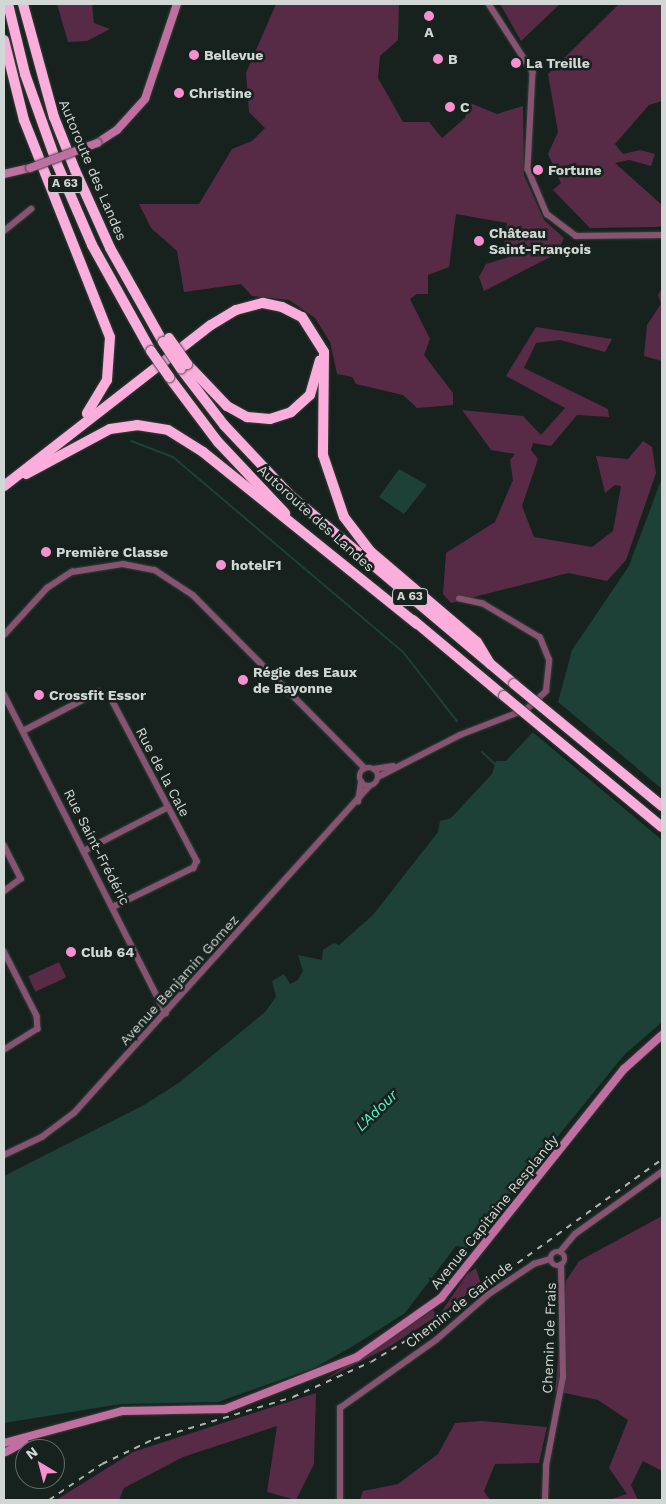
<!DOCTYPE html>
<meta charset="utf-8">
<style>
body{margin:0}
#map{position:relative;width:666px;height:1504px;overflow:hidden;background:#17221e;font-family:"Work Sans",sans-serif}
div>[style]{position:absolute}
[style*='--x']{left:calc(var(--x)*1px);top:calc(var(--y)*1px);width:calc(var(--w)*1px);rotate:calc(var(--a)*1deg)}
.green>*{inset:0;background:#572a46;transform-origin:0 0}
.water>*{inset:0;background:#1d4136}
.pier>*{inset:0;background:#17221e}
.stream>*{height:2px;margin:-1px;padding:0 1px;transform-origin:1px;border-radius:1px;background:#1d4136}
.roads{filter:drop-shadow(0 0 1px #353f3b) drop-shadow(0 0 1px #353f3b)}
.street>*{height:5.5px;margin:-2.75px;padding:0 2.75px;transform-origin:2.75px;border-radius:2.75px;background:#865371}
.street>.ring{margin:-2.75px;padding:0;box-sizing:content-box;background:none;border:5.5px solid #865371;border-radius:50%}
.secondary>*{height:8px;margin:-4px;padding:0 4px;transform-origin:4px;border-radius:4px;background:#c06fa1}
.highway>*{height:10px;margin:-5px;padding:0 5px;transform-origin:5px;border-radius:5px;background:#fbaedc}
.rail>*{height:2px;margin-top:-1px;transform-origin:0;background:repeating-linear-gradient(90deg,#adb4b1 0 6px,transparent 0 12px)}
.bridges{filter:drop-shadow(0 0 1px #353f3b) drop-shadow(0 0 1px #353f3b)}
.secondary-bridge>*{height:8px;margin:-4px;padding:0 4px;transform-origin:4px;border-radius:4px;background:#c06fa1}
.highway-bridge>*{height:10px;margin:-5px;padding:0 5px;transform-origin:5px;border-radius:5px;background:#fbaedc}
.dots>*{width:14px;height:14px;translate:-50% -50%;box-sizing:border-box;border:2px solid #17221e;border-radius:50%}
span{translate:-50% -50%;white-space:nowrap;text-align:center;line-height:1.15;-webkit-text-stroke:5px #17221e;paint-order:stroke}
.shield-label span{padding:1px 4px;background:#17221e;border:1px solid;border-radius:4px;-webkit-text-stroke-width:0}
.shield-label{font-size:12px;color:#d0d7d4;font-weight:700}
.poi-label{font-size:14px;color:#d0d7d4;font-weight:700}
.left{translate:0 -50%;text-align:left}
.street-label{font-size:14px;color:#d0d7d4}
.water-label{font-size:15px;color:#58f8cc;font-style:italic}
.frame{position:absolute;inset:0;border:5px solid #d0d7d4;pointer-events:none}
.north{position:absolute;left:15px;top:1439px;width:50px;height:50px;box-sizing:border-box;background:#17221e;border:1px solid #616a67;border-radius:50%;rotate:323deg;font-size:14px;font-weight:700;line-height:20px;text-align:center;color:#d0d7d4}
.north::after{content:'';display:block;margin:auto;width:18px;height:22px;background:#f790cf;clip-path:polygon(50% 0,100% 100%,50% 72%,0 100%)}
</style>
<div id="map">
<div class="green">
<i style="clip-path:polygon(57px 4px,92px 4px,94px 23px,110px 29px,87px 41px,68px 42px)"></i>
<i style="clip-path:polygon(276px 4px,399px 4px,398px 40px,380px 56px,378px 78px,403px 122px,429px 122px,442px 138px,465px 118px,470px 103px,497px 114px,523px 106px,524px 175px,544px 220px,564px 238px,556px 254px,484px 291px,479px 277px,486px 264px,509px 257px,504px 249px,507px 223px,456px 214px,449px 267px,428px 275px,428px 294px,417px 294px,410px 299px,430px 339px,424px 355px,453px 393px,453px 405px,417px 408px,403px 395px,356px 384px,352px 377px,337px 374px,330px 342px,315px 318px,289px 300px,252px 296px,241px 284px,184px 292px,177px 251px,151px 228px,139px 204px,199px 204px,232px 149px,252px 141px,265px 128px,249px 112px,246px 73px)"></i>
<i style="clip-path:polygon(500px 4px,560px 4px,521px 41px)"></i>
<i style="clip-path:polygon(619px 4px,662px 4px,662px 101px,649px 105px,615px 144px,623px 154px,640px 150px,655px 154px,651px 166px,629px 160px,615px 163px,662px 205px,662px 226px,657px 227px,590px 228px,553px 190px,561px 183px,548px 154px,558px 132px,548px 74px)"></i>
<i style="clip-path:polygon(662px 288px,662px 361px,644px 356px,647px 325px,661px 304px,658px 295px)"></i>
<i style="clip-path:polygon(536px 327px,612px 339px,605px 352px,560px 340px,536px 343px,524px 368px,608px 409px,609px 417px,577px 415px,551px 446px,533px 443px,531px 450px,538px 459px,522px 506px,534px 537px,592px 547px,613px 531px,621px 486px,615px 485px,605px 493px,596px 456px,628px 459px,643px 441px,652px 447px,656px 473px,626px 560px,607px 581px,568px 573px,451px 603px,443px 594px,446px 553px,495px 522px,513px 480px,510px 460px,515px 454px,491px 450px,462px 410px,523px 416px,541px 435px,565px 408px,506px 376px)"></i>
<i style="left:59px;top:962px;width:17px;height:34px;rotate:65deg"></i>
<i style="clip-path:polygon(662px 1216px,662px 1471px,643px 1461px,631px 1485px,638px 1500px,609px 1500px,627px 1494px,609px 1468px,628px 1420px,598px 1400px,555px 1391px,566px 1281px,579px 1261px)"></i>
<i style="clip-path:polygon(476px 1268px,481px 1284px,440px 1314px,467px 1274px)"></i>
<i style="clip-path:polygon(433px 1310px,437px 1316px,387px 1348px,324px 1380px)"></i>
<i style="clip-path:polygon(316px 1393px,314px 1464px,296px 1500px,267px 1492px,277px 1426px,183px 1457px,124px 1488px,119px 1500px,56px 1500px,133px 1452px)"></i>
<i style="clip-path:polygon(482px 1421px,547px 1427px,539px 1463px,495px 1464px,484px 1491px,490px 1500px,360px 1500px,363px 1491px,398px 1484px,438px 1454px,455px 1423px)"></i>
</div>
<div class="water">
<i style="clip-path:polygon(399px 469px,427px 485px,404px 514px,379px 497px)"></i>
<i style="clip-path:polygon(662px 478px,662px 1022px,624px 1055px,467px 1248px,456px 1246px,405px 1313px,353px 1346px,314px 1368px,218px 1402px,121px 1404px,4px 1423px,4px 1176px,144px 1105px,180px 1082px,265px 1012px,276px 997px,272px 981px,284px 974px,290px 984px,298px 980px,303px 971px,298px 955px,322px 960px,323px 950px,334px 943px,339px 945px,373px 915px,438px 832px,440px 821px,451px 818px,492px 774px,496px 761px,506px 761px,557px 706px,572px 650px,629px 566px)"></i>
</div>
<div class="pier">
<i style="clip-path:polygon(557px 701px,662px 789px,662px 840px,530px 730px)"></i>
</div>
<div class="stream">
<i style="--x:131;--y:441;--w:45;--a:20.9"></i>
<i style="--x:173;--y:457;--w:302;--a:40.3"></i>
<i style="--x:403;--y:652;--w:88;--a:52"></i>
<i style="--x:482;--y:752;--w:18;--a:43"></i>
</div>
<div class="roads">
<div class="street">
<i style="--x:489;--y:4;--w:81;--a:57.1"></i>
<i style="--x:533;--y:72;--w:97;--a:93"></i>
<i style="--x:528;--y:169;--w:49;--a:67.1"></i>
<i style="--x:547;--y:214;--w:36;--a:37"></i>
<i style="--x:576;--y:236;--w:86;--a:-0.7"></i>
<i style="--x:4;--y:231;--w:35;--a:-39"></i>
<i style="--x:4;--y:635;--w:64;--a:-47.5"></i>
<i style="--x:47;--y:588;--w:30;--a:-33"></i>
<i style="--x:72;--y:572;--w:52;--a:-8.9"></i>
<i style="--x:123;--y:564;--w:33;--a:11"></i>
<i style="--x:155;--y:570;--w:45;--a:33.3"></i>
<i style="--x:193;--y:595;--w:244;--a:45.2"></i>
<i style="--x:4;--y:694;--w:358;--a:63.1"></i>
<i style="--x:23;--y:731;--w:85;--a:-27.5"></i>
<i style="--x:98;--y:692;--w:13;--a:18"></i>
<i style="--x:110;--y:696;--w:187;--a:62.2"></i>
<i style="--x:197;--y:861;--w:8;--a:113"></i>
<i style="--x:194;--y:868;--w:89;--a:154"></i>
<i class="ring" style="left:360px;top:768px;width:12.5px;height:12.5px"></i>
<i style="--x:374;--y:769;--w:19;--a:-9"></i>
<i style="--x:378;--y:777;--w:92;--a:-27.1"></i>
<i style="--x:460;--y:735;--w:72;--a:-21.2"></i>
<i style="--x:527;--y:709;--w:26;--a:-43"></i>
<i style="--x:546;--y:691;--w:31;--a:-84"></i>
<i style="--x:549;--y:660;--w:24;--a:-112"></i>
<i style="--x:540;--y:638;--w:66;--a:-149.2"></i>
<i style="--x:483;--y:604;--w:24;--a:-168"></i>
<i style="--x:358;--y:802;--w:20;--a:-81"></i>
<i style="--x:4;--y:845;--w:38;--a:63"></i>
<i style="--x:21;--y:879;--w:21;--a:143"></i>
<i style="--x:84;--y:851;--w:93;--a:-27.4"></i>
<i style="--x:4;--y:951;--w:73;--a:63.1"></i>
<i style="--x:37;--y:1016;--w:13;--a:86"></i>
<i style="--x:38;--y:1029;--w:40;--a:148"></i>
<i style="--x:4;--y:1155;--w:42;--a:-25.3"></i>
<i style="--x:42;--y:1137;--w:40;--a:-37"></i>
<i style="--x:74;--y:1113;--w:440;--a:-47.9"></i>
<i class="ring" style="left:551px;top:1252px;width:8.5px;height:8.5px"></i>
<i style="--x:560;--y:1252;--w:23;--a:-50"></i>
<i style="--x:575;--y:1234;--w:107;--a:-35.5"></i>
<i style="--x:340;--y:1500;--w:92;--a:-90"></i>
<i style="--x:340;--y:1408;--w:118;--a:-35.3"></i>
<i style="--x:436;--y:1340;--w:70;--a:-41"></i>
<i style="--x:489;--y:1294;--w:54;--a:-33.7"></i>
<i style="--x:534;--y:1264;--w:17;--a:-17"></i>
<i style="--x:545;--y:1500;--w:34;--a:-88"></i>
<i style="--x:546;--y:1466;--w:91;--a:-79.2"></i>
<i style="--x:563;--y:1377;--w:112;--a:-91"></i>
</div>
<div class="secondary">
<i style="--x:97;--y:143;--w:24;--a:-33"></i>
<i style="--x:117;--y:130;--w:42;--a:-47.9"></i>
<i style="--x:145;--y:99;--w:100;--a:-71.4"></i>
<i style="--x:4;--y:174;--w:27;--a:-13"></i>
<i style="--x:4;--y:1443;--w:123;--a:-15.1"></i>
<i style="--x:123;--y:1411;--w:102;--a:-1.1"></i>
<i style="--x:225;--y:1409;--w:142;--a:-21.5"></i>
<i style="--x:357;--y:1357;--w:103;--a:-35.1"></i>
<i style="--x:441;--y:1298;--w:293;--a:-51.4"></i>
<i style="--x:624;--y:1069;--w:51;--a:-41.8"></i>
<i style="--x:6;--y:1452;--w:21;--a:-29"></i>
</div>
<div class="highway">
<i style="--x:8;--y:4;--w:72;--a:76.3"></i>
<i style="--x:25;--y:74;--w:96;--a:70.4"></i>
<i style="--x:57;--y:164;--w:88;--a:66.6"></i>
<i style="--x:92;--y:245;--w:121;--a:60.9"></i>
<i style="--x:23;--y:4;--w:117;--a:74.7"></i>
<i style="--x:54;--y:117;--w:57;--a:68.4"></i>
<i style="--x:75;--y:170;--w:85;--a:65.8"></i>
<i style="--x:110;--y:248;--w:108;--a:60.6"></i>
<i style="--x:4;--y:40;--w:82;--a:76"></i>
<i style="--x:24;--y:120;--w:233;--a:68.4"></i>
<i style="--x:110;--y:337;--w:43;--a:94"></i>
<i style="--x:107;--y:380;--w:39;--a:121"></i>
<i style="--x:187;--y:364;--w:58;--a:46.4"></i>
<i style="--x:227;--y:406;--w:23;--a:29"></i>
<i style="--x:247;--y:417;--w:23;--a:5"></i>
<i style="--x:270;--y:419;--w:22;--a:-18"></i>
<i style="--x:291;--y:412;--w:25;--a:-42"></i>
<i style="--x:310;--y:395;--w:36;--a:-74"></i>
<i style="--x:181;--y:369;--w:71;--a:52.5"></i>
<i style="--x:224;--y:425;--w:98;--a:46.7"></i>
<i style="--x:291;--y:496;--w:292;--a:40.1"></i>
<i style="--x:169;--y:377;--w:81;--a:53"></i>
<i style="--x:218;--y:442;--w:98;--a:46.7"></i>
<i style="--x:26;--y:474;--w:95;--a:-28.2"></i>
<i style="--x:110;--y:429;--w:27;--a:-8"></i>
<i style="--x:137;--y:425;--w:31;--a:9"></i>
<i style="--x:168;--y:430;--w:41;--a:32.2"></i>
<i style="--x:203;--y:452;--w:275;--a:38.8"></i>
<i style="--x:4;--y:486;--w:262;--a:-37.9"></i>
<i style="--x:211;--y:325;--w:29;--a:-31"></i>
<i style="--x:236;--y:310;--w:28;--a:-15"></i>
<i style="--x:263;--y:303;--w:19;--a:12"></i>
<i style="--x:282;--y:307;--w:22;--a:27"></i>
<i style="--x:302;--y:317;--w:41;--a:57.8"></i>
<i style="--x:324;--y:352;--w:103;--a:90.6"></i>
<i style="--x:323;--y:455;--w:65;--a:71.3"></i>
<i style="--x:344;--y:517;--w:43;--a:52.6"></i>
<i style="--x:370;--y:551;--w:140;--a:40.4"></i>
<i style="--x:477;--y:642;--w:26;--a:59"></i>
<i style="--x:413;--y:620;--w:119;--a:39.9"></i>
</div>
</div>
<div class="rail">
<i style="--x:49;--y:1500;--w:64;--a:-34.2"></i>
<i style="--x:102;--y:1464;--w:58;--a:-25.7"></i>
<i style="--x:154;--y:1439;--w:145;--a:-16.8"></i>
<i style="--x:293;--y:1397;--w:85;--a:-24.2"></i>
<i style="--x:371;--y:1362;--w:69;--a:-31.4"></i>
<i style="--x:430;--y:1326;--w:286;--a:-35.7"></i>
</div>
<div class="bridges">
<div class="secondary-bridge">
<i style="--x:30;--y:168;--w:72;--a:-20.5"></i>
</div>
<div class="highway-bridge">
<i style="--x:169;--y:338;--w:32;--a:55"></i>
<i style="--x:163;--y:342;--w:32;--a:56"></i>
<i style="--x:151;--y:351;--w:32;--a:55"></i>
<i style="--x:514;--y:684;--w:192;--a:39.5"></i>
<i style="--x:504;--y:696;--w:205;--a:39.7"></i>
</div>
</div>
<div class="dots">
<i style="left:429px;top:16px;background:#f790cf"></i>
<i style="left:194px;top:55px;background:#f790cf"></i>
<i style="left:438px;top:59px;background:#f790cf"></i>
<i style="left:516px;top:63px;background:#f790cf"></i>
<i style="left:179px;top:93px;background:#f790cf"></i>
<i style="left:450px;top:107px;background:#f790cf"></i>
<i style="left:538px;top:170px;background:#f790cf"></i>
<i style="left:479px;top:241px;background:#f790cf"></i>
<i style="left:46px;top:552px;background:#f790cf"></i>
<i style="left:221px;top:565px;background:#f790cf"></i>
<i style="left:243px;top:680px;background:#f790cf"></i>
<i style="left:39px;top:695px;background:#f790cf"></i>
<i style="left:71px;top:952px;background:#f790cf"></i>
</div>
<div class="shield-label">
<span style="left:65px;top:184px">A 63</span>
<span style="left:410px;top:597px">A 63</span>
</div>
<div class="poi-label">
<span style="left:429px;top:32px">A</span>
<span class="left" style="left:204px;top:55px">Bellevue</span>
<span class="left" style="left:448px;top:59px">B</span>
<span class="left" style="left:526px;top:63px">La Treille</span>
<span class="left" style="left:189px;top:93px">Christine</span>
<span class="left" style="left:460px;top:107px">C</span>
<span class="left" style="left:548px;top:170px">Fortune</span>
<span class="left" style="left:489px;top:241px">Château<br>Saint-François</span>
<span class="left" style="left:56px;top:552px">Première Classe</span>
<span class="left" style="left:231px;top:565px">hotelF1</span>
<span class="left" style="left:253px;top:680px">Régie des Eaux<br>de Bayonne</span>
<span class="left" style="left:49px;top:695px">Crossfit Essor</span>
<span class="left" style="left:81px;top:952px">Club 64</span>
</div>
<div class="street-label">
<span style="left:93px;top:170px;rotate:67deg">Autoroute des Landes</span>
<span style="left:316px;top:518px;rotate:42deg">Autoroute des Landes</span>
<span style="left:163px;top:772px;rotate:62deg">Rue de la Cale</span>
<span style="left:97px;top:847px;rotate:63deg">Rue Saint-Frédéric</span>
<span style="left:179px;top:980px;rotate:-48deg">Avenue Benjamin Gomez</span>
<span style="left:494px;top:1212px;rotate:-51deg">Avenue Capitaine Resplandy</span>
<span style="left:459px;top:1304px;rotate:-38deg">Chemin de Garinde</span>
<span style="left:549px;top:1338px;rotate:-88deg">Chemin de Frais</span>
</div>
<div class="water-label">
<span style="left:377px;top:1111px;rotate:-44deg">L'Adour</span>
</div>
<div class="frame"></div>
<div class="north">N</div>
</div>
